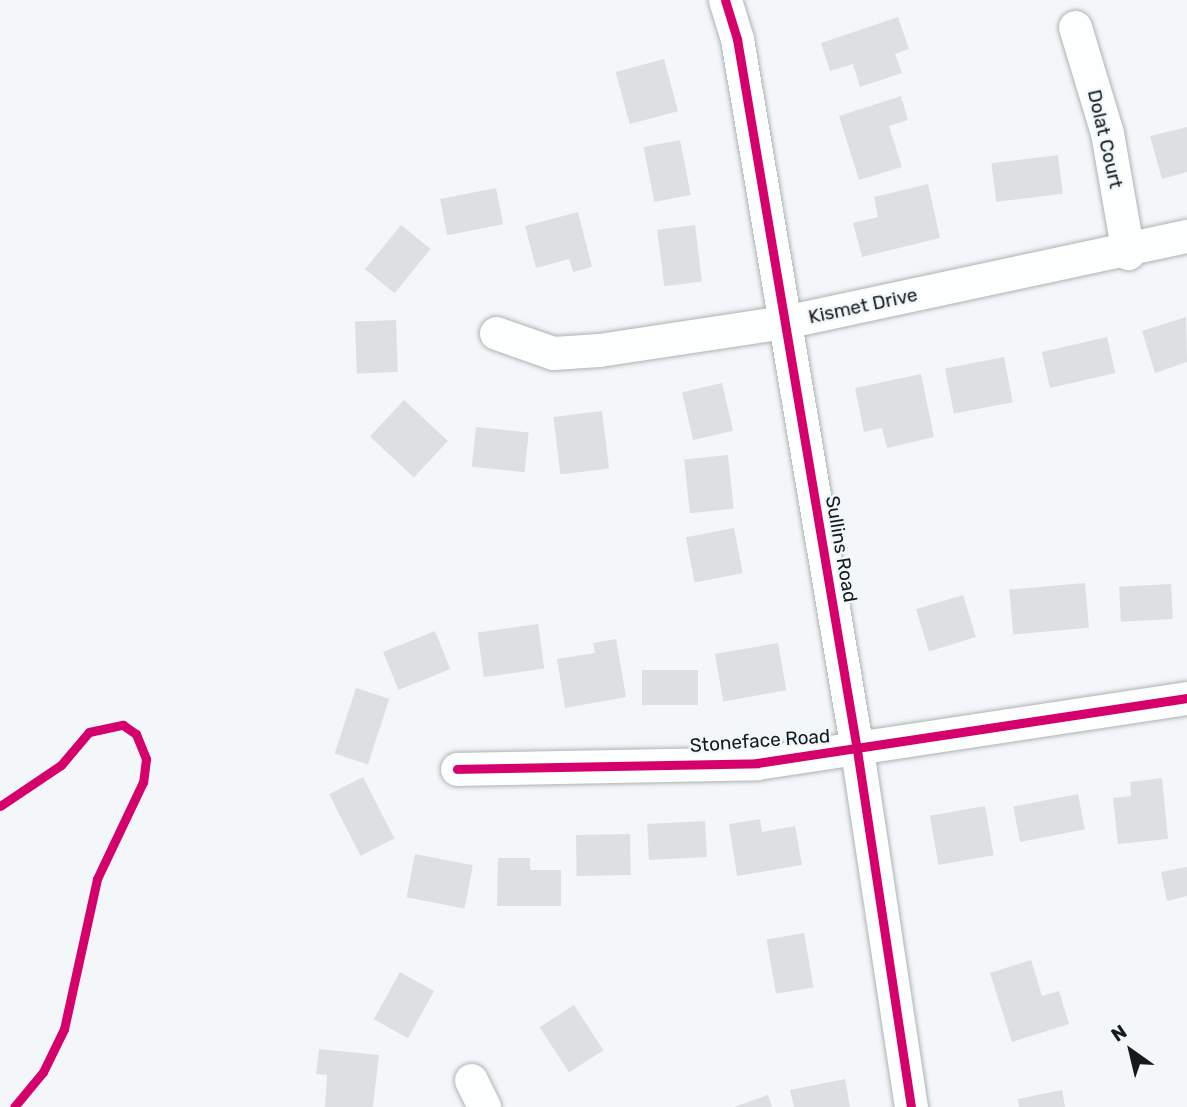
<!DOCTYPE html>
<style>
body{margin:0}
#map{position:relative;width:1187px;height:1107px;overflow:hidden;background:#f3f7f9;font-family:Rubik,sans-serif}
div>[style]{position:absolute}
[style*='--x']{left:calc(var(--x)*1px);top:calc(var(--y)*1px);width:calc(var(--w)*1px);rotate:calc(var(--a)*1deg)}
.building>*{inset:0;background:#dce0e1;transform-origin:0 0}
.roads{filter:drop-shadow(0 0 2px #afb2b4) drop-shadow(0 0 2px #afb2b4)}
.minor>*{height:33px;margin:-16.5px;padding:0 16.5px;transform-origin:16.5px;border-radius:16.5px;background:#fdfefe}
.cycleway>*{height:9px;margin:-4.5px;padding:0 4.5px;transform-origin:4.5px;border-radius:4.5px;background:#d6006c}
span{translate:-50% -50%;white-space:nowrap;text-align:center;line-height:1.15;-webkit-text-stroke:5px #f0f8fc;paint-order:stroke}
.street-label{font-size:19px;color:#171a1b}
.north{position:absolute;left:1096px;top:1016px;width:70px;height:70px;-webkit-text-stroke:5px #f0f8fc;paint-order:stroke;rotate:326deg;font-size:19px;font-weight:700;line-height:28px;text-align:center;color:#171a1b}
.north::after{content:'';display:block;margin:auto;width:24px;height:32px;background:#171a1b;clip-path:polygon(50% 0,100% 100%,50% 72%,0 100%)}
</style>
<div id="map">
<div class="building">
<i style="clip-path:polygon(898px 17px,909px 49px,895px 54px,902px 73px,860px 87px,853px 64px,830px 71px,821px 43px)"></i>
<i style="left:664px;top:59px;width:54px;height:50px;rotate:75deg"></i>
<i style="clip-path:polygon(901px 96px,908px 120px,889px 126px,902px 167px,859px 180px,839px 116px)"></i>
<i style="clip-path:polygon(1187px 127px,1187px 172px,1162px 179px,1150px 136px)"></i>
<i style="left:680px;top:140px;width:56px;height:37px;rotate:79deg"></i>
<i style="left:1058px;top:155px;width:39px;height:67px;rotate:83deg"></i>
<i style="clip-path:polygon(928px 184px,940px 238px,862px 257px,853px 223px,878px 217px,874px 197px)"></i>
<i style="left:496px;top:188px;width:37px;height:57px;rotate:79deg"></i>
<i style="clip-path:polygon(578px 212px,592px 267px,573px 272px,569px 259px,536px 268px,525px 226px)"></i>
<i style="left:401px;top:225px;width:38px;height:57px;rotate:39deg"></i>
<i style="left:695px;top:225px;width:57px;height:38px;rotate:83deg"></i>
<i style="clip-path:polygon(1186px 317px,1187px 362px,1155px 373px,1142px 331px)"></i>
<i style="left:396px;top:320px;width:52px;height:41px;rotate:88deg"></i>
<i style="left:1107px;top:337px;width:37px;height:67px;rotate:77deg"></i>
<i style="left:1004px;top:357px;width:46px;height:60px;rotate:79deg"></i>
<i style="clip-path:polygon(921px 374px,934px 437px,887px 448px,882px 428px,864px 432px,855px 388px)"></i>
<i style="left:722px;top:383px;width:49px;height:41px;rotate:77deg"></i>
<i style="left:404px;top:400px;width:60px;height:50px;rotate:43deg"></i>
<i style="left:602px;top:411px;width:58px;height:49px;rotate:83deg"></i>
<i style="left:476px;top:427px;width:53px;height:40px;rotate:6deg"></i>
<i style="left:728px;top:455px;width:54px;height:44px;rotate:84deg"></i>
<i style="left:734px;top:528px;width:46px;height:49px;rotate:79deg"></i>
<i style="left:1085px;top:583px;width:45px;height:76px;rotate:85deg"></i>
<i style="left:1171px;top:584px;width:35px;height:52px;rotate:87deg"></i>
<i style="left:963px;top:595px;width:44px;height:49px;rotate:73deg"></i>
<i style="left:538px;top:624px;width:45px;height:61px;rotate:82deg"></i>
<i style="left:435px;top:631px;width:41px;height:56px;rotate:68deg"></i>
<i style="clip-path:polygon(616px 639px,626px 697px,565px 708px,557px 659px,595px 653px,593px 643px)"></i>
<i style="left:778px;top:643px;width:48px;height:64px;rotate:80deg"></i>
<i style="left:642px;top:670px;width:56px;height:35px"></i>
<i style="left:356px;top:688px;width:35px;height:69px;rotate:18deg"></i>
<i style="left:363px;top:777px;width:69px;height:38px;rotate:63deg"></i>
<i style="clip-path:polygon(1162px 778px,1168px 839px,1118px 844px,1113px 798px,1131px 796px,1130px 782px)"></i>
<i style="left:1078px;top:794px;width:36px;height:66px;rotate:79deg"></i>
<i style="left:985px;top:806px;width:50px;height:56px;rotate:80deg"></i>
<i style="clip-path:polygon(760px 819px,762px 832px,795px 826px,802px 865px,737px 876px,729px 824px)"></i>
<i style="left:705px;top:821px;width:36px;height:58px;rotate:87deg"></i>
<i style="left:630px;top:834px;width:41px;height:54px;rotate:89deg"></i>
<i style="left:415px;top:854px;width:59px;height:44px;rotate:11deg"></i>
<i style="clip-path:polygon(498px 858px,530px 858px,530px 870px,561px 870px,561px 906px,497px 906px)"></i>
<i style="clip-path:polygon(1187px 867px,1187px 896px,1167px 901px,1161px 872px)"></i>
<i style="left:804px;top:933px;width:55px;height:38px;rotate:80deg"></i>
<i style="clip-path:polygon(1031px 960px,1042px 996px,1059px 991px,1069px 1024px,1012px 1042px,990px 973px)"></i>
<i style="left:400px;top:972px;width:39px;height:54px;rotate:29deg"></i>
<i style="left:574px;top:1005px;width:54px;height:41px;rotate:57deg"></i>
<i style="clip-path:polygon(319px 1049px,379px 1055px,373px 1107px,325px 1107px,327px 1075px,316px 1074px)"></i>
<i style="clip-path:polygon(845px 1079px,850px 1107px,794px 1107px,790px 1090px)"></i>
<i style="clip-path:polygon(1062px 1090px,1065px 1107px,1019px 1107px,1018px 1099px)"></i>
<i style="clip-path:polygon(768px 1095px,772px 1107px,734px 1107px)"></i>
</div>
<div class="roads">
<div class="minor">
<i style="--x:725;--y:0;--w:41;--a:72.9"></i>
<i style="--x:737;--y:39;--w:721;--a:80.42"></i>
<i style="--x:857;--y:750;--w:361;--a:81.4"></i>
<i style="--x:1075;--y:27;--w:111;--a:73.2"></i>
<i style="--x:1107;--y:133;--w:122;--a:80.1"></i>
<i style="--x:496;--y:333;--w:60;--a:19.3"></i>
<i style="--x:553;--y:353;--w:46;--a:-3.7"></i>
<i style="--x:599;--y:350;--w:188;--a:-8.6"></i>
<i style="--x:785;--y:322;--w:411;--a:-12.1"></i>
<i style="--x:457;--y:769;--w:300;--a:-1.1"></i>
<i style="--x:757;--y:763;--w:435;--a:-8.6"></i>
<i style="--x:471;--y:1080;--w:30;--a:64"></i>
</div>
</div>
<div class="cycleway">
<i style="--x:725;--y:0;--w:41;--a:72.9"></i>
<i style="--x:737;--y:39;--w:721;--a:80.42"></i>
<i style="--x:857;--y:750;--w:361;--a:81.4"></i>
<i style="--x:457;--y:769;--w:300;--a:-1.1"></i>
<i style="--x:757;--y:763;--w:435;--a:-8.6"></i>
<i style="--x:0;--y:806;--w:73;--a:-33.9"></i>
<i style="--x:61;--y:765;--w:43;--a:-49.7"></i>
<i style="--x:89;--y:732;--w:35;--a:-12"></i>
<i style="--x:123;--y:725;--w:16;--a:35"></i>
<i style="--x:136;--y:734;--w:27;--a:68"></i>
<i style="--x:146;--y:759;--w:23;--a:97"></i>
<i style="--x:143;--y:782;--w:107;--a:115.4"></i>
<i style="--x:97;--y:879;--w:154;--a:102.4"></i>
<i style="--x:64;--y:1029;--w:48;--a:116"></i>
<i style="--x:43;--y:1072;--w:45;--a:129.6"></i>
</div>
<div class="street-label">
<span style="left:1105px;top:139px;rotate:77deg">Dolat Court</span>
<span style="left:863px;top:306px;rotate:-12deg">Kismet Drive</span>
<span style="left:841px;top:549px;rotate:80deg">Sullins Road</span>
<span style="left:760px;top:741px;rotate:-4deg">Stoneface Road</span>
</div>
<div class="north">N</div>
</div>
